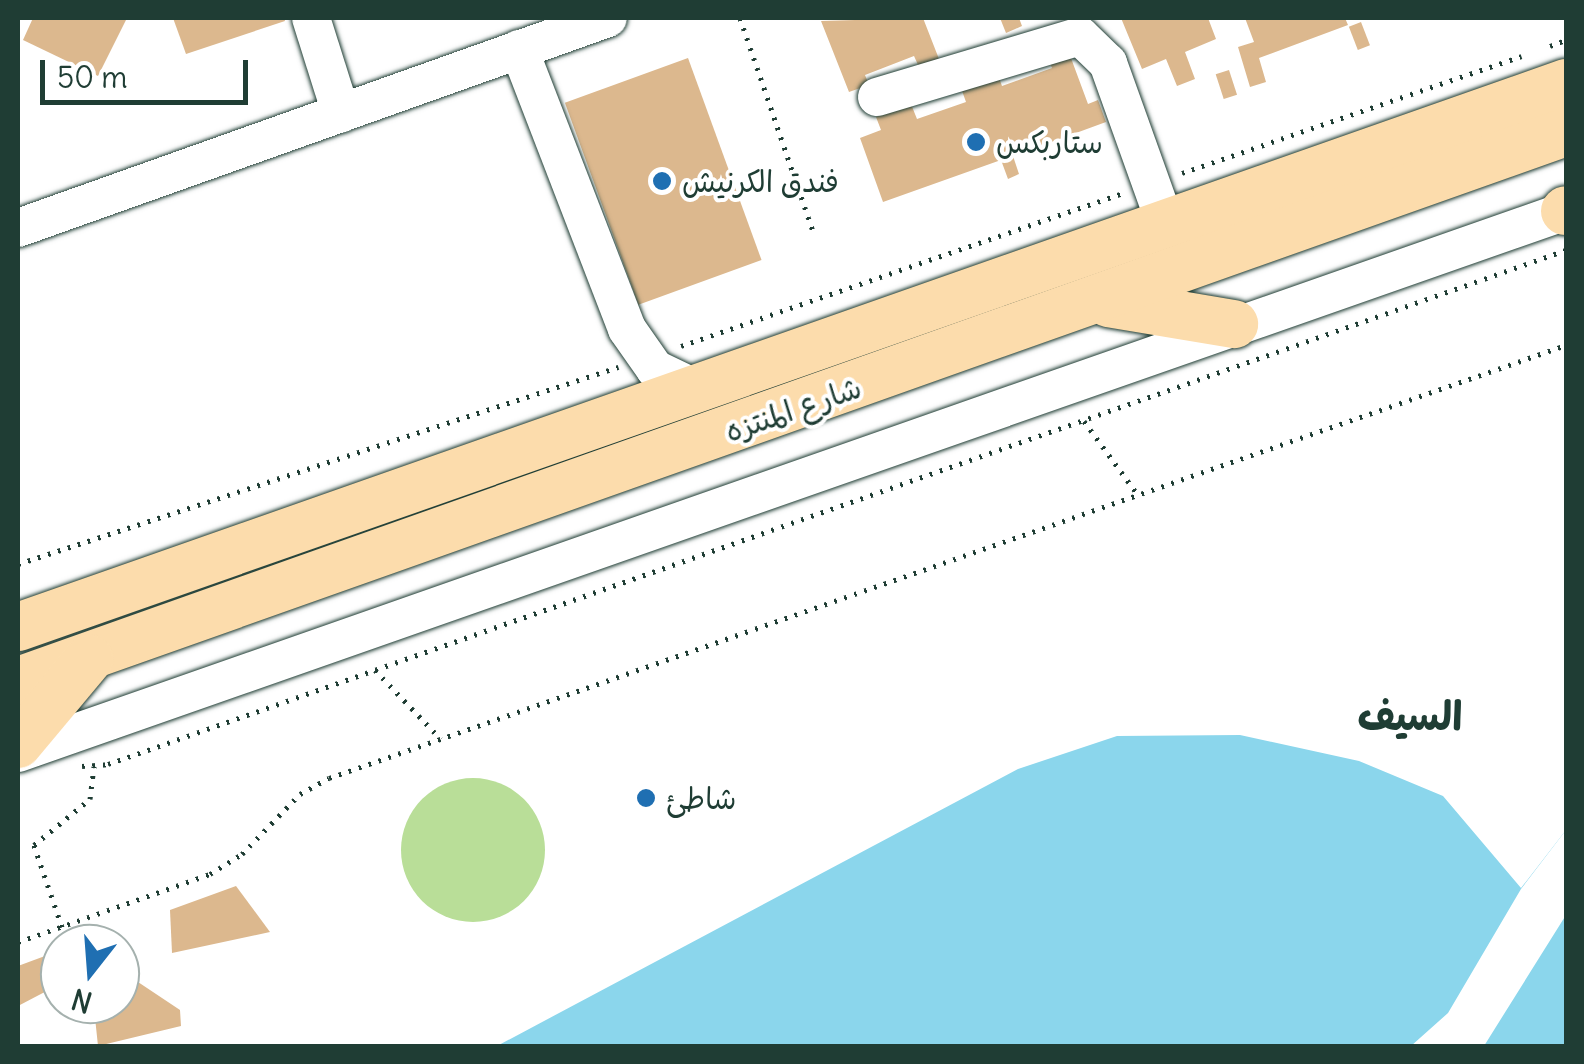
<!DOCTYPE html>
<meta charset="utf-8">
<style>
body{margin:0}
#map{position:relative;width:1584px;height:1064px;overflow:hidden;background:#fff;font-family:Delius,"Playpen Sans Arabic",sans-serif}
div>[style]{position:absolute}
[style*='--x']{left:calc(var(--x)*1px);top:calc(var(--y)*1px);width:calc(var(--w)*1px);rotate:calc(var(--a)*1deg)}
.green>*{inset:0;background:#b9de98}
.round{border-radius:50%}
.water>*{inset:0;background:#8bd6ec}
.pier>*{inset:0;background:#fff}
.building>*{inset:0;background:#dcb88e;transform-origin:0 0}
.path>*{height:5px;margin-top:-2.5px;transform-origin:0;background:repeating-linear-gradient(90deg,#1f3d34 0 2.5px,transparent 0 10.5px)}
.roads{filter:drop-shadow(0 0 2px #1f3d34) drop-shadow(0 0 2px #1f3d34)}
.minor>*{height:38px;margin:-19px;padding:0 19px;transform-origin:19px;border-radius:19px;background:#fff}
.major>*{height:48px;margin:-24px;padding:0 24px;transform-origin:24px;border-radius:24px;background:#fcdcac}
.dots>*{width:28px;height:28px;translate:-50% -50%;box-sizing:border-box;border:5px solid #fff;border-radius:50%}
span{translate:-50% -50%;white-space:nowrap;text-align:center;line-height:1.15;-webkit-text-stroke:8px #fff;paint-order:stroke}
.poi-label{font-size:30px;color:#1f3d34}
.left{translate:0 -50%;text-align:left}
.street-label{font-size:30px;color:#1f3d34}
.district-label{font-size:40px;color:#1f3d34;font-weight:700}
.frame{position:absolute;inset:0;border:20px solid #1f3d34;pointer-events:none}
.north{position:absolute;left:40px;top:924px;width:100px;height:100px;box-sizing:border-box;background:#fff;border:2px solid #a5b1ae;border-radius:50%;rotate:197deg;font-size:28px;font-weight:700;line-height:40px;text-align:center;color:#1f3d34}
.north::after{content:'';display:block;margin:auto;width:35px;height:45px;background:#1f6fb2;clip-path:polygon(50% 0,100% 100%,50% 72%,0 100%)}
.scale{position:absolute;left:40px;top:60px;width:208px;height:45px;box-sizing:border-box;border:5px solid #1f3d34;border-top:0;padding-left:12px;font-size:30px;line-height:35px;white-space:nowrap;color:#1f3d34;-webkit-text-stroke:8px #fff;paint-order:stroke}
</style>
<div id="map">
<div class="green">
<i class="round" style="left:401px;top:778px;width:144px;height:144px"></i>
</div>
<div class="water">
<i style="clip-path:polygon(1240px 735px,1359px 761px,1443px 796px,1521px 888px,1566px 830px,1566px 1046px,497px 1046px,1018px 769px,1117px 736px)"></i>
</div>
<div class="pier">
<i style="clip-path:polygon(1566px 830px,1566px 915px,1484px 1046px,1411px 1046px,1448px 1013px,1521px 889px)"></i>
</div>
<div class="building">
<i style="clip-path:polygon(33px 18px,127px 18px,98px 76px,23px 40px)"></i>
<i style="clip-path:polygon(173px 18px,284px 18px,285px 21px,186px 54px)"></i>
<i style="clip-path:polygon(923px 18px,939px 59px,919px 67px,914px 56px,865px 75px,869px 85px,849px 92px,821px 21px)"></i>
<i style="clip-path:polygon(1000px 18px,1019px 18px,1022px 26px,1006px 33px)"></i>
<i style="clip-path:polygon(1121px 18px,1208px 18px,1216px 39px,1185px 52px,1195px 79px,1177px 86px,1166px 59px,1142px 69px)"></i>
<i style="clip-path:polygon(1245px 18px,1345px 18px,1348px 25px,1259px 58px,1266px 82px,1250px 87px,1238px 47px,1254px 42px)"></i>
<i style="left:1361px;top:22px;width:25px;height:13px;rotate:69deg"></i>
<i style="clip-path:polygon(1068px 50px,1088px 104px,1098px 100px,1106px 122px,1013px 156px,1019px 174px,1008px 179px,1001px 160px,883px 202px,860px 138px,881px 130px,876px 117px,911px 104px,917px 119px,966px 102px,961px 88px,998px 75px,1002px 86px,1052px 68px,1048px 58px)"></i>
<i style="left:688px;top:58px;width:215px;height:131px;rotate:70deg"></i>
<i style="left:1229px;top:70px;width:26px;height:14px;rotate:72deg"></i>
<i style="clip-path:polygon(236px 886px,270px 932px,172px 953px,170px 910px)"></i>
<i style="clip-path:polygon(53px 953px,60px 984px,18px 1006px,18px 966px)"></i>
<i style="clip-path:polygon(138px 982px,180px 1010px,181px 1026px,98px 1046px,94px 1008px,120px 1004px,120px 992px)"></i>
</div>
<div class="path">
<i style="--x:740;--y:18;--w:228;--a:71.1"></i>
<i style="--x:1550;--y:46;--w:17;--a:-21"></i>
<i style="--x:1182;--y:173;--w:359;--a:-19"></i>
<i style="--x:681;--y:346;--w:469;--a:-19.1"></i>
<i style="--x:1084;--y:421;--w:92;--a:53.9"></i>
<i style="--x:18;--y:564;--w:632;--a:-18.18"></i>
<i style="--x:375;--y:670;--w:95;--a:46.3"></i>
<i style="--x:82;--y:766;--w:26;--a:-4"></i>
<i style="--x:108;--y:764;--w:1546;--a:-19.42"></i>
<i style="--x:62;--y:927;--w:87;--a:-108.9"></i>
<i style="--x:34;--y:845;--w:72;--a:-39.4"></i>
<i style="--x:90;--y:799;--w:33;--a:-83"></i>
<i style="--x:18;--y:942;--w:204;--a:-19.5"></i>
<i style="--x:210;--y:874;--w:38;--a:-32"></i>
<i style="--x:242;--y:854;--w:83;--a:-46"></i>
<i style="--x:300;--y:794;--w:33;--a:-29"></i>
<i style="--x:329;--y:778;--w:1311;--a:-19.29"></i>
</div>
<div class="roads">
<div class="minor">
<i style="--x:311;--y:18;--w:100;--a:72.5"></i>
<i style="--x:519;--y:49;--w:300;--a:68.9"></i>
<i style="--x:627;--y:329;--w:49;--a:55"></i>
<i style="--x:655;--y:369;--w:49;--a:25.5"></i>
<i style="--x:877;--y:97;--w:212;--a:-16.7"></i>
<i style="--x:1080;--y:36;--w:39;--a:44"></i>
<i style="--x:1108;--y:63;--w:172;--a:70.3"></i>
<i style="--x:18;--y:228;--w:626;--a:-19.59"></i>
<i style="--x:18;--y:753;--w:1640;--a:-19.3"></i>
</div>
<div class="major">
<i style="--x:1565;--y:211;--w:1;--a:-45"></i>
<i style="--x:1108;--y:303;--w:128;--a:9.5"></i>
<i style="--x:18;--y:627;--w:1641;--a:-19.36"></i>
<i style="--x:18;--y:681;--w:1642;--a:-19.53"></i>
<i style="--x:18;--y:744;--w:111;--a:-50.1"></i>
</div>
</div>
<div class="dots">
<i style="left:976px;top:142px;background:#1f6fb2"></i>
<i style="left:662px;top:181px;background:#1f6fb2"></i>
<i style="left:646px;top:798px;background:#1f6fb2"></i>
</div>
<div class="poi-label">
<span class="left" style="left:996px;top:142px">ستاربكس</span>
<span class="left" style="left:682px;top:181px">فندق الكرنيش</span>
<span class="left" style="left:666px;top:798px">شاطئ</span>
</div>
<div class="street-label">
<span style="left:793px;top:409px;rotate:-19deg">شارع المنتزه</span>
</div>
<div class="district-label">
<span style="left:1410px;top:716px">السيف</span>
</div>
<div class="frame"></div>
<div class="north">N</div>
<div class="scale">50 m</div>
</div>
